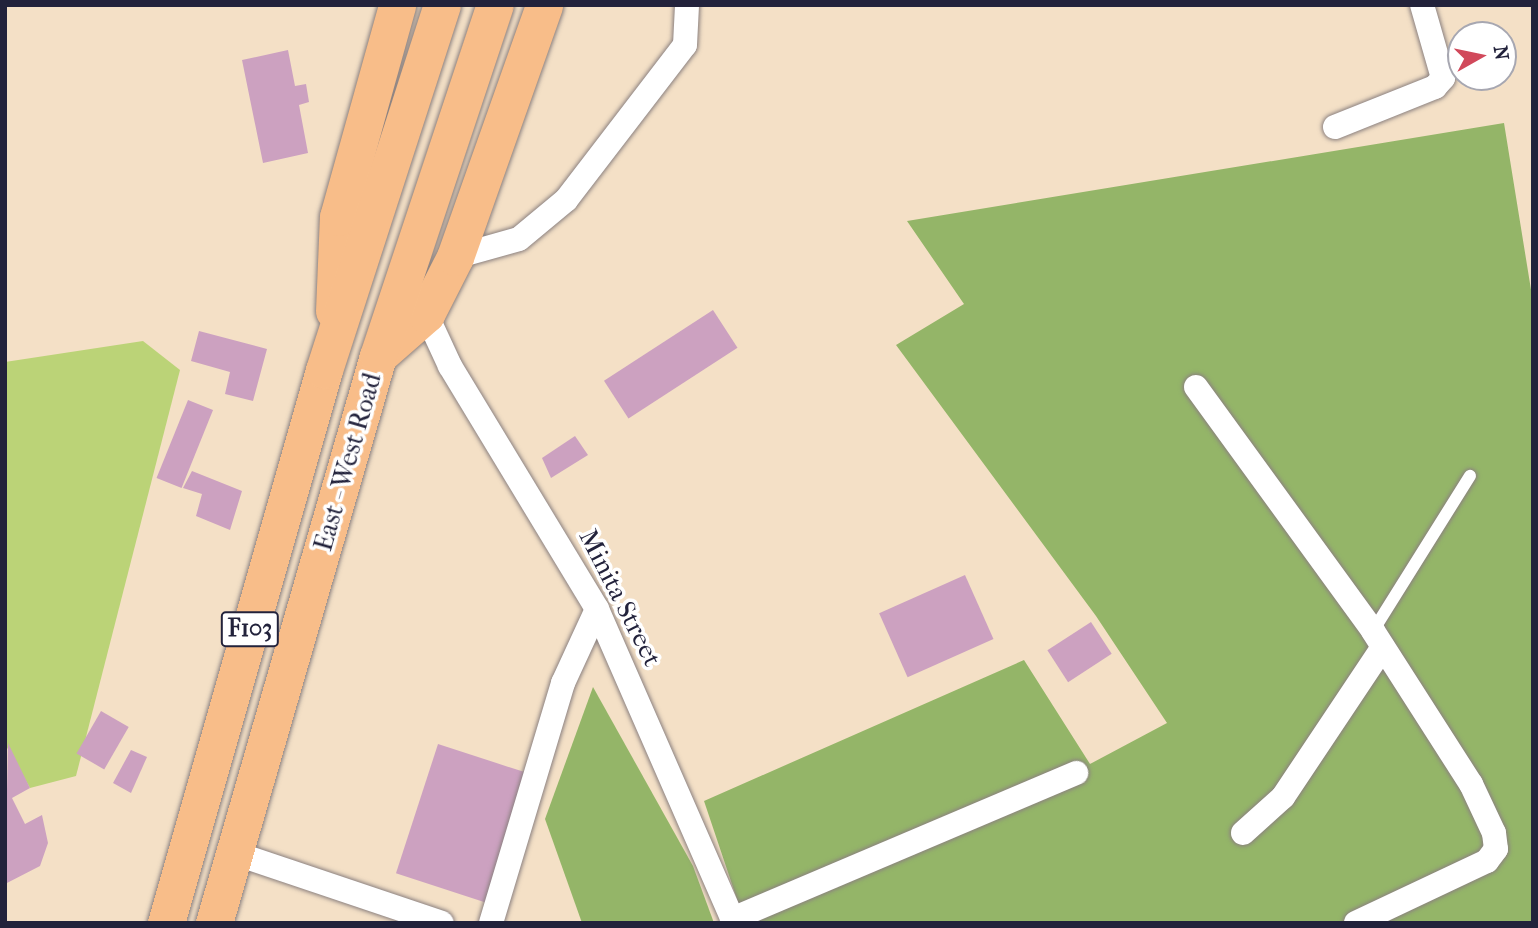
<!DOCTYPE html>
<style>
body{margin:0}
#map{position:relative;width:1538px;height:928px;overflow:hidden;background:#f4e0c6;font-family:"IM FELL French Canon",serif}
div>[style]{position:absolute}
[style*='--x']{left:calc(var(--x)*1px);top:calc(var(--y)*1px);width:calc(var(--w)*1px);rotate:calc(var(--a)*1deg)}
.green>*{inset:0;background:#bbd377}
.forest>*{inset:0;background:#94b568}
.building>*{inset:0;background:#cca1c0;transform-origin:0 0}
.roads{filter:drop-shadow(0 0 2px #8b8180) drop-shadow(0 0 2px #8b8180)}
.lane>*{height:12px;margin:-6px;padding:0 6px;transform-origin:6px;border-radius:6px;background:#fff}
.street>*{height:24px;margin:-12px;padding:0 12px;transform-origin:12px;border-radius:12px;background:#fff}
.primary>*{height:37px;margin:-18.5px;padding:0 18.5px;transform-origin:18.5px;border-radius:18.5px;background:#f8bd89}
span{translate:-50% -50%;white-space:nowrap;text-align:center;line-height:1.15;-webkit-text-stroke:7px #fff;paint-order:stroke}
.shield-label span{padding:2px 5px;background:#fff;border:2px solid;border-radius:5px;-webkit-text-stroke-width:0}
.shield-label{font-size:24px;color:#22223b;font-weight:700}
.street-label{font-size:26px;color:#22223b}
.frame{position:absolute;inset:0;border:7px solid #22223b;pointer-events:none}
.north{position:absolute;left:1447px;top:21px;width:70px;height:70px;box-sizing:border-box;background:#fff;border:2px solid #a7a7b1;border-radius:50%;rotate:81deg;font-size:19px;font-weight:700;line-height:28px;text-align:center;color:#22223b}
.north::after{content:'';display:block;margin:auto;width:24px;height:32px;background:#d1495b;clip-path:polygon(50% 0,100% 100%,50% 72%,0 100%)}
</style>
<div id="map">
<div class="green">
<i style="clip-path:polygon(143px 341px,180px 370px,76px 776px,30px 788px,5px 744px,5px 362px)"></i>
</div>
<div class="forest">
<i style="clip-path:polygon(1504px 123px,1533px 302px,1533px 923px,745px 923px,704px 801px,1024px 660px,1090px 764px,1167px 723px,1096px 616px,896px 345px,964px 304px,907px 221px)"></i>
<i style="clip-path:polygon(593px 687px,693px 866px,714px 923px,582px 923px,545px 819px)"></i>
</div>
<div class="building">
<i style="clip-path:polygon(288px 50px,295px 86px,306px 84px,309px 102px,299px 105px,308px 153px,263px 163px,242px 60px)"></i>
<i style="left:713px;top:310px;width:45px;height:130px;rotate:57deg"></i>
<i style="clip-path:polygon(199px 331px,267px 349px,253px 401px,225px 394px,230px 372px,191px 361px)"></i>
<i style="left:188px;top:400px;width:27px;height:84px;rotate:22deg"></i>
<i style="clip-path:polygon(575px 436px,588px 455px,551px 478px,542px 458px)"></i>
<i style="clip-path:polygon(192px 471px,242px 491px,230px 530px,196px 516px,202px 494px,183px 488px)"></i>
<i style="left:965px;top:575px;width:70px;height:94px;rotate:66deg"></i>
<i style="left:1091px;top:622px;width:38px;height:52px;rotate:57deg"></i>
<i style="left:101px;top:711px;width:32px;height:49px;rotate:30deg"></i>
<i style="clip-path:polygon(8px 743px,30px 788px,12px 798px,25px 824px,42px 815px,48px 843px,40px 866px,5px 884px)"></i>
<i style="left:438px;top:744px;width:95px;height:136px;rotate:18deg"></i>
<i style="clip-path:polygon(131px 750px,147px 757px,131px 793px,113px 783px)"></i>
</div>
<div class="roads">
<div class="lane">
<i style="--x:1373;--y:631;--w:183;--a:-58"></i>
</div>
<div class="street">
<i style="--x:1335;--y:127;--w:108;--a:-21.8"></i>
<i style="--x:1435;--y:87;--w:12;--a:-48"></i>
<i style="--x:1443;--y:78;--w:76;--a:-106"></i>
<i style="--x:455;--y:257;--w:66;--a:-15.7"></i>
<i style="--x:519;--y:239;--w:61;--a:-39.7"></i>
<i style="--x:566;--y:200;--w:195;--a:-52.5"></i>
<i style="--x:685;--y:45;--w:40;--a:-87.1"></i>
<i style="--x:426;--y:314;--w:57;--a:65.2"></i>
<i style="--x:450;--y:366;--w:284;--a:58.8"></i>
<i style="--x:597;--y:609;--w:343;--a:66.4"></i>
<i style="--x:1196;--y:387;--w:301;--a:54"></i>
<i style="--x:1373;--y:631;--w:182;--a:57.4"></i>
<i style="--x:1471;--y:784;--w:54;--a:64.9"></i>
<i style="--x:1494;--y:833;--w:16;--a:83"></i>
<i style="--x:1496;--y:849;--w:15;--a:127"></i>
<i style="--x:1487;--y:861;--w:145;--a:154.7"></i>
<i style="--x:1243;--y:833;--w:54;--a:-42"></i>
<i style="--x:1283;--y:797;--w:180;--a:-56.3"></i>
<i style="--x:234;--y:853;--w:219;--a:18.6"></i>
<i style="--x:732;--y:919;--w:374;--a:-23"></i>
<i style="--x:491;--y:923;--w:251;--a:-73.3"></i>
<i style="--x:563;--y:683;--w:81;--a:-65.3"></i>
</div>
<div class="primary">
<i style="--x:334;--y:311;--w:94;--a:-87.6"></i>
<i style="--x:338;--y:217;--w:220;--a:-74.4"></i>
<i style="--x:378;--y:356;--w:64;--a:-41.2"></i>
<i style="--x:426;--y:314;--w:64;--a:-63"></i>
<i style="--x:455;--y:257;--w:267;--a:-70.5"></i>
<i style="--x:166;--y:923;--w:575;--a:-74.05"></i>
<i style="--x:324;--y:370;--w:384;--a:-72.1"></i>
<i style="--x:214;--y:923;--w:590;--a:-73.87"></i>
<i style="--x:378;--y:356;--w:370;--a:-71.6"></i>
</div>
</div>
<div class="shield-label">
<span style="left:250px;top:629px">F103</span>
</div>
<div class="street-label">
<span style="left:348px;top:462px;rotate:-74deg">East - West Road</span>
<span style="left:620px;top:598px;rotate:63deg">Minita Street</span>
</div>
<div class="frame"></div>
<div class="north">N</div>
</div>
